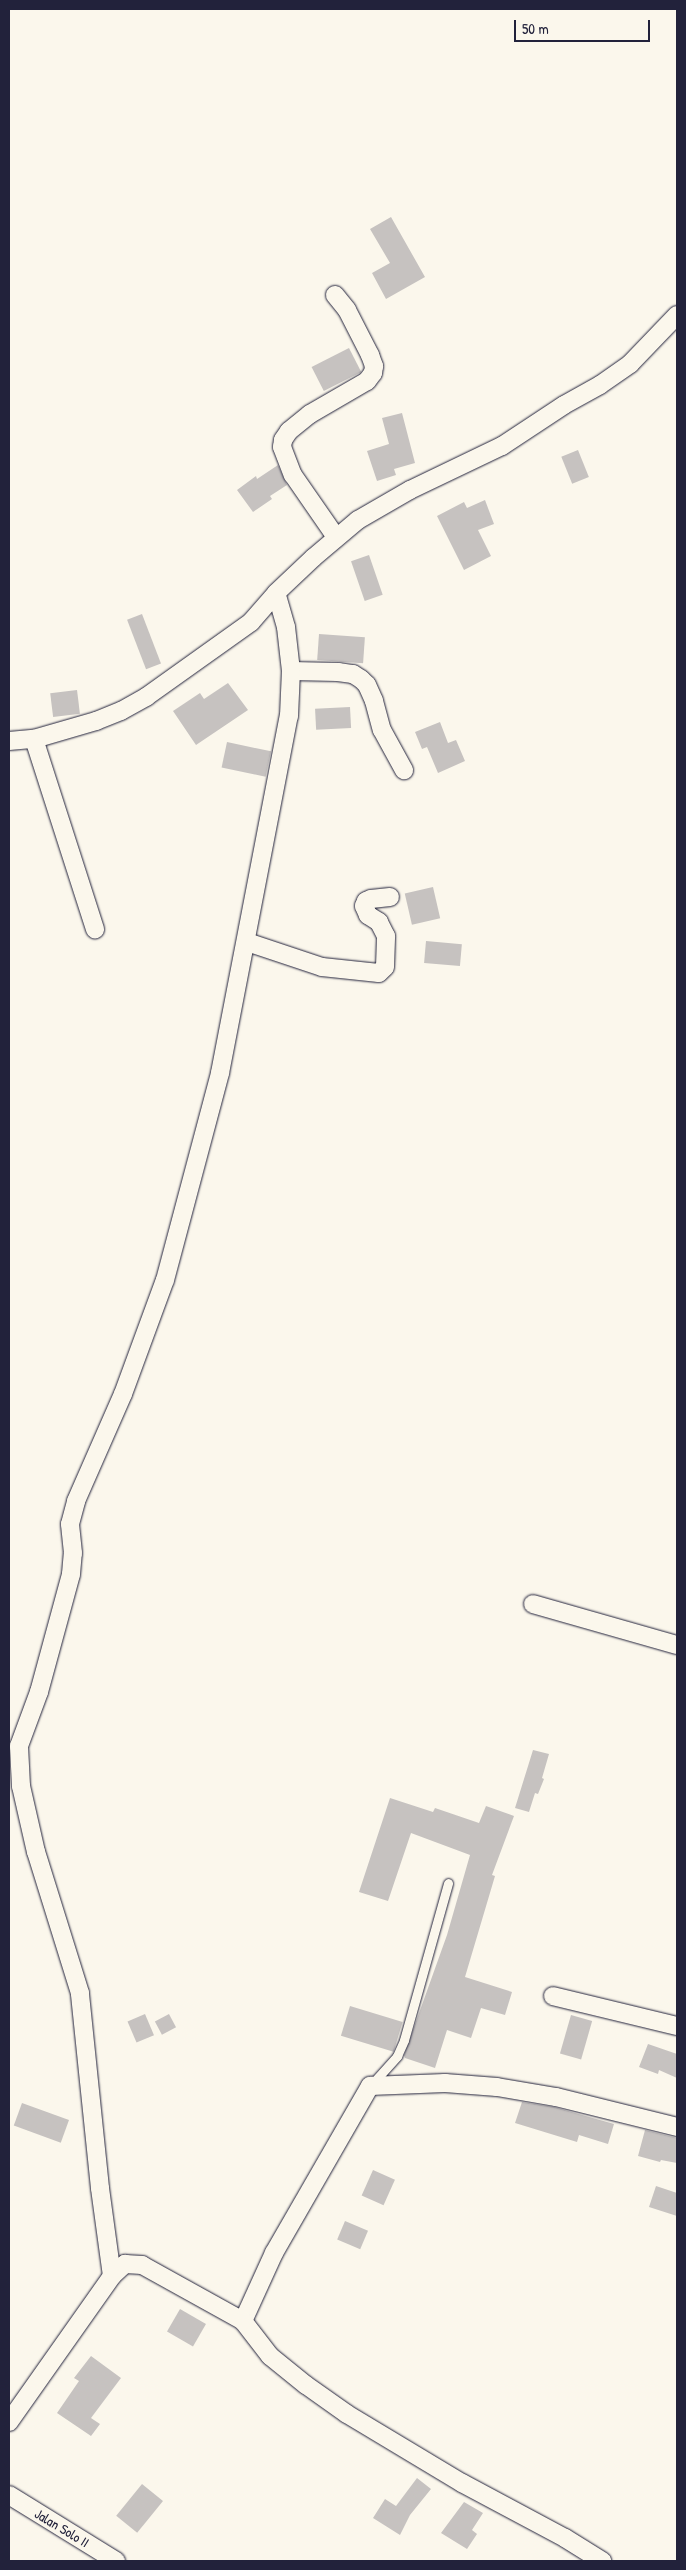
<!DOCTYPE html>
<style>
body{margin:0}
#map{position:relative;width:686px;height:2570px;overflow:hidden;background:#fbf7ec;font-family:"Patrick Hand",sans-serif}
div>[style]{position:absolute}
[style*='--x']{left:calc(var(--x)*1px);top:calc(var(--y)*1px);width:calc(var(--w)*1px);rotate:calc(var(--a)*1deg)}
.building>*{inset:0;background:#c6c2c0;transform-origin:0 0}
.roads{filter:drop-shadow(0 0 1px #22223b) drop-shadow(0 0 1px #22223b)}
.service>*{height:9px;margin:-4.5px;padding:0 4.5px;transform-origin:4.5px;border-radius:4.5px;background:#fbf7ec}
.minor>*{height:18px;margin:-9px;padding:0 9px;transform-origin:9px;border-radius:9px;background:#fbf7ec}
span{translate:-50% -50%;white-space:nowrap;text-align:center;line-height:1.15;-webkit-text-stroke:4.5px #fbf7ec;paint-order:stroke}
.street-label{font-size:14px;color:#22223b}
.frame{position:absolute;inset:0;border:10px solid #22223b;pointer-events:none}
.scale{position:absolute;left:514px;top:20px;width:136px;height:22px;box-sizing:border-box;border:2px solid #22223b;border-top:0;padding-left:6px;font-size:15px;line-height:18px;white-space:nowrap;color:#22223b;-webkit-text-stroke:4px #fbf7ec;paint-order:stroke}
</style>
<div id="map">
<div class="building">
<i style="clip-path:polygon(391px 217px,425px 277px,386px 299px,372px 273px,390px 263px,370px 229px)"></i>
<i style="left:349px;top:348px;width:27px;height:42px;rotate:63deg"></i>
<i style="clip-path:polygon(402px 413px,415px 463px,394px 469px,396px 475px,377px 481px,367px 451px,389px 444px,382px 418px)"></i>
<i style="left:578px;top:450px;width:29px;height:18px;rotate:68deg"></i>
<i style="clip-path:polygon(278px 465px,287px 485px,270px 496px,272px 499px,253px 512px,237px 490px,256px 476px,257px 479px)"></i>
<i style="clip-path:polygon(485px 500px,494px 524px,478px 530px,491px 556px,464px 570px,437px 516px,464px 502px,467px 508px)"></i>
<i style="left:369px;top:555px;width:42px;height:19px;rotate:71deg"></i>
<i style="left:142px;top:614px;width:53px;height:16px;rotate:69deg"></i>
<i style="left:319px;top:634px;width:46px;height:26px;rotate:4deg"></i>
<i style="clip-path:polygon(228px 683px,248px 710px,196px 745px,173px 711px,200px 693px,204px 699px)"></i>
<i style="left:77px;top:690px;width:24px;height:27px;rotate:83deg"></i>
<i style="left:350px;top:707px;width:21px;height:35px;rotate:87deg"></i>
<i style="clip-path:polygon(440px 722px,448px 743px,456px 740px,465px 761px,438px 773px,427px 747px,422px 749px,415px 732px)"></i>
<i style="left:227px;top:742px;width:45px;height:26px;rotate:12deg"></i>
<i style="left:433px;top:887px;width:32px;height:29px;rotate:77deg"></i>
<i style="left:426px;top:941px;width:36px;height:22px;rotate:5deg"></i>
<i style="clip-path:polygon(533px 1750px,549px 1754px,542px 1778px,544px 1779px,538px 1794px,535px 1793px,529px 1812px,515px 1808px)"></i>
<i style="clip-path:polygon(390px 1798px,433px 1812px,435px 1808px,479px 1823px,486px 1806px,514px 1816px,492px 1875px,495px 1876px,465px 1977px,512px 1992px,505px 2015px,481px 2008px,471px 2038px,447px 2030px,435px 2068px,405px 2058px,404px 2055px,447px 1935px,470px 1855px,411px 1833px,388px 1901px,359px 1892px)"></i>
<i style="left:350px;top:2006px;width:55px;height:31px;rotate:17deg"></i>
<i style="left:145px;top:2014px;width:23px;height:19px;rotate:67deg"></i>
<i style="left:169px;top:2014px;width:15px;height:16px;rotate:62deg"></i>
<i style="left:571px;top:2015px;width:22px;height:40px;rotate:16deg"></i>
<i style="clip-path:polygon(648px 2044px,677px 2054px,677px 2078px,659px 2070px,658px 2074px,639px 2067px)"></i>
<i style="clip-path:polygon(522px 2102px,554px 2107px,614px 2124px,608px 2144px,579px 2135px,577px 2142px,515px 2123px)"></i>
<i style="left:22px;top:2103px;width:50px;height:24px;rotate:20deg"></i>
<i style="clip-path:polygon(645px 2130px,677px 2138px,677px 2163px,661px 2160px,660px 2162px,638px 2156px)"></i>
<i style="left:373px;top:2170px;width:24px;height:28px;rotate:24deg"></i>
<i style="clip-path:polygon(656px 2186px,677px 2193px,677px 2216px,649px 2207px)"></i>
<i style="left:345px;top:2221px;width:25px;height:20px;rotate:23deg"></i>
<i style="left:180px;top:2309px;width:30px;height:26px;rotate:30deg"></i>
<i style="clip-path:polygon(91px 2356px,121px 2378px,91px 2418px,100px 2424px,91px 2436px,57px 2413px,79px 2381px,74px 2378px)"></i>
<i style="clip-path:polygon(417px 2478px,431px 2489px,410px 2515px,400px 2535px,373px 2518px,385px 2499px,396px 2506px)"></i>
<i style="left:142px;top:2484px;width:27px;height:41px;rotate:39deg"></i>
<i style="clip-path:polygon(464px 2502px,483px 2513px,472px 2530px,477px 2534px,467px 2549px,441px 2533px)"></i>
</div>
<div class="roads">
<div class="service">
<i style="--x:372;--y:2084;--w:38;--a:-48"></i>
<i style="--x:397;--y:2056;--w:17;--a:-66"></i>
<i style="--x:404;--y:2040;--w:163;--a:-74.3"></i>
</div>
<div class="minor">
<i style="--x:335;--y:295;--w:19;--a:51"></i>
<i style="--x:347;--y:310;--w:51;--a:62.9"></i>
<i style="--x:370;--y:355;--w:12;--a:70"></i>
<i style="--x:374;--y:366;--w:7;--a:98"></i>
<i style="--x:373;--y:373;--w:10;--a:127"></i>
<i style="--x:367;--y:381;--w:66;--a:149.9"></i>
<i style="--x:310;--y:414;--w:27;--a:141"></i>
<i style="--x:289;--y:431;--w:11;--a:124"></i>
<i style="--x:283;--y:440;--w:7;--a:98"></i>
<i style="--x:282;--y:447;--w:30;--a:69"></i>
<i style="--x:293;--y:475;--w:75;--a:55.3"></i>
<i style="--x:291;--y:671;--w:47;--a:1.2"></i>
<i style="--x:338;--y:672;--w:15;--a:8"></i>
<i style="--x:353;--y:674;--w:9;--a:32"></i>
<i style="--x:361;--y:679;--w:8;--a:45"></i>
<i style="--x:367;--y:685;--w:17;--a:66"></i>
<i style="--x:374;--y:701;--w:30;--a:75"></i>
<i style="--x:382;--y:730;--w:46;--a:61.2"></i>
<i style="--x:34;--y:739;--w:200;--a:72.2"></i>
<i style="--x:9;--y:741;--w:25;--a:-5"></i>
<i style="--x:34;--y:739;--w:65;--a:-16.2"></i>
<i style="--x:96;--y:721;--w:27;--a:-22"></i>
<i style="--x:121;--y:711;--w:29;--a:-29"></i>
<i style="--x:146;--y:697;--w:129;--a:-35.5"></i>
<i style="--x:251;--y:622;--w:38;--a:-49"></i>
<i style="--x:276;--y:593;--w:51;--a:-43.4"></i>
<i style="--x:313;--y:558;--w:59;--a:-40.2"></i>
<i style="--x:358;--y:520;--w:60;--a:-30"></i>
<i style="--x:410;--y:490;--w:102;--a:-25.6"></i>
<i style="--x:502;--y:446;--w:74;--a:-33.5"></i>
<i style="--x:564;--y:405;--w:41;--a:-29.1"></i>
<i style="--x:600;--y:385;--w:37;--a:-35"></i>
<i style="--x:630;--y:364;--w:68;--a:-46.2"></i>
<i style="--x:247;--y:942;--w:79;--a:18.4"></i>
<i style="--x:322;--y:967;--w:57;--a:6"></i>
<i style="--x:379;--y:973;--w:8;--a:-45"></i>
<i style="--x:385;--y:967;--w:31;--a:-88"></i>
<i style="--x:386;--y:936;--w:16;--a:-117"></i>
<i style="--x:379;--y:922;--w:13;--a:-148"></i>
<i style="--x:368;--y:915;--w:10;--a:-114"></i>
<i style="--x:364;--y:906;--w:5;--a:-68"></i>
<i style="--x:366;--y:901;--w:5;--a:-22"></i>
<i style="--x:371;--y:899;--w:19;--a:-6"></i>
<i style="--x:533;--y:1604;--w:150;--a:15.9"></i>
<i style="--x:553;--y:1996;--w:128;--a:13.6"></i>
<i style="--x:112;--y:2276;--w:89;--a:-97.8"></i>
<i style="--x:100;--y:2188;--w:196;--a:-95.9"></i>
<i style="--x:80;--y:1993;--w:148;--a:-107.3"></i>
<i style="--x:36;--y:1852;--w:68;--a:-102.8"></i>
<i style="--x:21;--y:1786;--w:40;--a:-92.9"></i>
<i style="--x:19;--y:1746;--w:58;--a:-69.7"></i>
<i style="--x:39;--y:1692;--w:122;--a:-74.8"></i>
<i style="--x:71;--y:1574;--w:21;--a:-85"></i>
<i style="--x:73;--y:1553;--w:29;--a:-96"></i>
<i style="--x:70;--y:1524;--w:24;--a:-75"></i>
<i style="--x:76;--y:1501;--w:117;--a:-66.3"></i>
<i style="--x:123;--y:1394;--w:121;--a:-69.8"></i>
<i style="--x:165;--y:1280;--w:214;--a:-75.1"></i>
<i style="--x:220;--y:1073;--w:364;--a:-79.1"></i>
<i style="--x:289;--y:716;--w:45;--a:-87.5"></i>
<i style="--x:291;--y:671;--w:44;--a:-96.5"></i>
<i style="--x:286;--y:627;--w:35;--a:-106"></i>
<i style="--x:243;--y:2321;--w:75;--a:-65.5"></i>
<i style="--x:274;--y:2253;--w:193;--a:-60.1"></i>
<i style="--x:370;--y:2086;--w:75;--a:-2.3"></i>
<i style="--x:445;--y:2083;--w:52;--a:4.4"></i>
<i style="--x:497;--y:2087;--w:60;--a:9.6"></i>
<i style="--x:556;--y:2097;--w:125;--a:13.9"></i>
<i style="--x:9;--y:2422;--w:179;--a:-54.8"></i>
<i style="--x:112;--y:2276;--w:18;--a:-43"></i>
<i style="--x:125;--y:2264;--w:17;--a:3"></i>
<i style="--x:142;--y:2265;--w:115;--a:29"></i>
<i style="--x:243;--y:2321;--w:44;--a:52.4"></i>
<i style="--x:270;--y:2356;--w:46;--a:38.9"></i>
<i style="--x:306;--y:2385;--w:50;--a:35.3"></i>
<i style="--x:347;--y:2414;--w:134;--a:31"></i>
<i style="--x:462;--y:2483;--w:117;--a:28.1"></i>
<i style="--x:565;--y:2538;--w:44;--a:31.9"></i>
<i style="--x:9;--y:2495;--w:126;--a:31.7"></i>
</div>
</div>
<div class="street-label">
<span style="left:62px;top:2528px;rotate:31deg">Jalan Solo II</span>
</div>
<div class="frame"></div>
<div class="scale">50 m</div>
</div>
